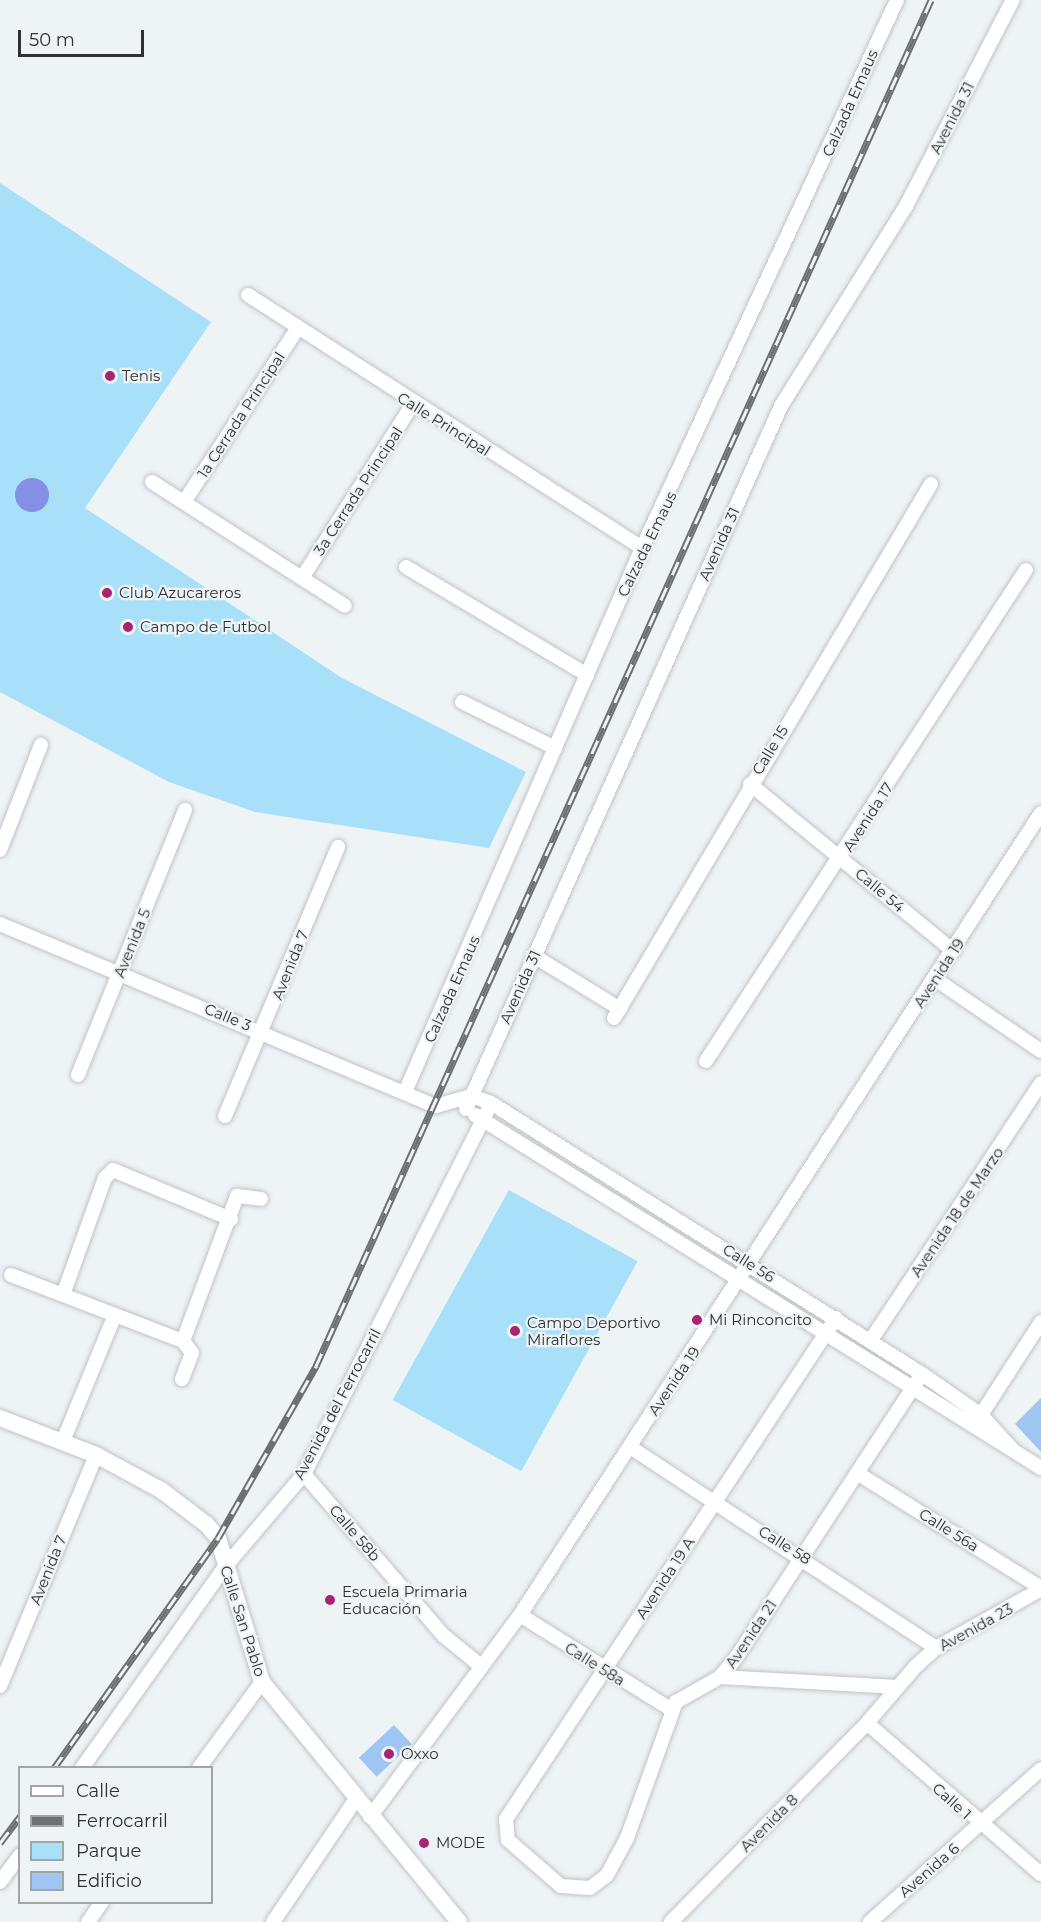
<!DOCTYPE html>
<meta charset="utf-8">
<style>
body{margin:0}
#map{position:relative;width:1041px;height:1922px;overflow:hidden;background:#eef3f6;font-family:Montserrat,sans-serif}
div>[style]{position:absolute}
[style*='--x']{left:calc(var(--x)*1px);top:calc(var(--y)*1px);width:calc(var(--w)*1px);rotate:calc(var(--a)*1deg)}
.green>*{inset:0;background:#a8e0fa;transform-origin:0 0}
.water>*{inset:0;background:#848fe5}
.round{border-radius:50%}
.building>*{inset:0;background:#9fc5f2;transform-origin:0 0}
.roads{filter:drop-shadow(0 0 2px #bfc4c7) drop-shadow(0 0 2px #bfc4c7)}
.minor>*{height:14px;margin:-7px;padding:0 7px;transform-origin:7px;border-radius:7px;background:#fff}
.tertiary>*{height:16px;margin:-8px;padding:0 8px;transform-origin:8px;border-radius:8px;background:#fff}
.rail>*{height:7px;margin-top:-3.5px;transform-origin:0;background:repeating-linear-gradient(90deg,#eef3f6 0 14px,#6d7072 0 28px);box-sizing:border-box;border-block:2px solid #6d7072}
.dots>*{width:16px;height:16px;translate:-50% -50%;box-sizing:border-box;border:3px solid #eef3f6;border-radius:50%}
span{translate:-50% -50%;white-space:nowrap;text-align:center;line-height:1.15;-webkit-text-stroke:4.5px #eef3f6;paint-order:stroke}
.street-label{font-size:15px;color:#2f3132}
.poi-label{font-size:15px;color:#2f3132}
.left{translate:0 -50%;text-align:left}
.legend{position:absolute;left:18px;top:1766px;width:195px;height:138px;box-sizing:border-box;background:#eef3f6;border:2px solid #a2a5a8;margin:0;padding:8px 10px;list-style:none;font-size:18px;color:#2f3132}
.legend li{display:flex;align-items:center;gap:12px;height:30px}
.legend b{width:30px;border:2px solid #a2a5a8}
.scale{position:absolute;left:18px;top:30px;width:126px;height:27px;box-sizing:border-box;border:3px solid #2f3132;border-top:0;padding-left:8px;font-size:18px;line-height:21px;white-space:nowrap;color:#2f3132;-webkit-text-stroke:4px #eef3f6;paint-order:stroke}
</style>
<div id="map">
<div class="green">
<i style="clip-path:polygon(0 183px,211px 322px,85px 508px,342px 678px,526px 772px,489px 848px,255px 812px,169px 782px,0 692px)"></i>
<i style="left:509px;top:1190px;width:147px;height:240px;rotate:29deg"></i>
</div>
<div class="water">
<i class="round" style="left:15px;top:478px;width:34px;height:34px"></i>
</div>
<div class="building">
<i style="clip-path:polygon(1041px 1398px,1041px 1452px,1015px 1424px)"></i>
<i style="left:394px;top:1725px;width:26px;height:48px;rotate:47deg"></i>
</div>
<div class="roads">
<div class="minor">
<i style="--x:248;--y:295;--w:468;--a:32.7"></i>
<i style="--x:152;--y:482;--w:229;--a:32.7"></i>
<i style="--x:184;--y:502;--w:208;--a:-56.8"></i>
<i style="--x:406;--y:567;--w:211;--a:30.8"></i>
<i style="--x:302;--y:578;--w:206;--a:-57.5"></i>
<i style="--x:462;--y:702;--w:104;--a:26.3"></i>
<i style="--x:750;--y:784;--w:263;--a:39.4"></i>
<i style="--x:0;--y:850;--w:113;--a:-68.7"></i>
<i style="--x:0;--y:924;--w:472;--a:22.7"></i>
<i style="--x:436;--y:1106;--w:37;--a:-16"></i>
<i style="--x:472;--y:1096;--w:20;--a:20"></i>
<i style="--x:491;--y:1103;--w:509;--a:32.16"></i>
<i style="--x:922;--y:1374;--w:72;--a:34.8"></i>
<i style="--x:981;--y:1415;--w:46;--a:47.6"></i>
<i style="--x:534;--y:956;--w:101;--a:31.6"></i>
<i style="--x:935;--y:979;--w:128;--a:34.2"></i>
<i style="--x:614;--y:1018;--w:621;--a:-59.31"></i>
<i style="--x:706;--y:1061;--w:586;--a:-56.91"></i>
<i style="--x:78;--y:1075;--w:286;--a:-68"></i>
<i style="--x:405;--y:1092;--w:593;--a:-66.46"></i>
<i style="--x:642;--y:548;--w:604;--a:-65.05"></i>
<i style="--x:466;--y:1109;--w:770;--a:-65.86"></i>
<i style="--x:781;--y:406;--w:236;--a:-58"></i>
<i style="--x:906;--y:206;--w:232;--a:-62.6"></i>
<i style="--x:475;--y:1115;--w:667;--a:31.95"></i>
<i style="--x:225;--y:1116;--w:292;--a:-67.2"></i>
<i style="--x:11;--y:1275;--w:184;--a:21"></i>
<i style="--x:183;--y:1341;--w:15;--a:53"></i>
<i style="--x:192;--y:1353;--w:28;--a:111"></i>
<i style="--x:63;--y:1295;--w:124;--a:-70.3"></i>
<i style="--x:105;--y:1178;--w:11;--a:-45"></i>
<i style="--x:113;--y:1170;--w:128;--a:22.6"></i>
<i style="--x:836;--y:1318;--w:600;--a:123.37"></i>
<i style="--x:506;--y:1819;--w:21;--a:85"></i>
<i style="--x:508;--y:1840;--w:70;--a:41"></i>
<i style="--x:561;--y:1886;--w:29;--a:4"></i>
<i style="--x:590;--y:1888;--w:21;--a:-37"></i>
<i style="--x:607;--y:1875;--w:42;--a:-61.6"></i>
<i style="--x:627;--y:1838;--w:145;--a:-70.2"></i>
<i style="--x:676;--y:1702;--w:51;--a:-29.6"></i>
<i style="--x:720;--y:1677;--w:25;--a:-50"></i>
<i style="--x:736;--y:1658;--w:339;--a:-56.8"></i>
<i style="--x:871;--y:1340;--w:308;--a:-56.5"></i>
<i style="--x:183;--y:1341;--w:155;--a:-69.6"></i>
<i style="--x:237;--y:1196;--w:24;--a:7"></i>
<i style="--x:977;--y:1421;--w:118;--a:-57.1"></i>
<i style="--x:63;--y:1441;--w:136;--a:-67.6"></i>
<i style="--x:630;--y:1447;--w:366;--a:33.3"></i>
<i style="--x:857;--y:1473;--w:217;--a:32"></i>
<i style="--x:304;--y:1474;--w:213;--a:49.2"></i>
<i style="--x:443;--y:1635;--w:50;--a:39.4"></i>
<i style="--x:520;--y:1615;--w:179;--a:32"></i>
<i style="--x:720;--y:1677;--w:178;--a:3.2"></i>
<i style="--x:0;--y:1686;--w:250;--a:-67.4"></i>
<i style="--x:867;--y:1723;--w:230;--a:41"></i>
<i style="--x:82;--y:1768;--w:245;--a:-54.6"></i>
<i style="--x:224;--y:1568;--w:123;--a:-49.6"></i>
<i style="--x:304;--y:1474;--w:415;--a:-63.2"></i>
<i style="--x:199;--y:1768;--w:107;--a:-53.8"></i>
<i style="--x:370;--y:1817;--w:252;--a:-53.4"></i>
<i style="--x:520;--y:1615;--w:956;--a:-56.99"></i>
<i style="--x:0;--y:1882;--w:34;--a:-53"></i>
<i style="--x:88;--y:1922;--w:24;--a:-55"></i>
<i style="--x:273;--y:1922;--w:148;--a:-56"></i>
<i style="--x:671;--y:1922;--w:279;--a:-45.4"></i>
<i style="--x:867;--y:1723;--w:75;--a:-49.3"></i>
<i style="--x:916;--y:1666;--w:27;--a:-42"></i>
<i style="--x:936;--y:1648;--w:120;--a:-29.3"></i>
<i style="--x:870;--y:1922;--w:229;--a:-41.8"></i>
</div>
<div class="tertiary">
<i style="--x:0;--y:1418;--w:103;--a:21.1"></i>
<i style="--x:96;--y:1455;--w:74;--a:28.3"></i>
<i style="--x:161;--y:1490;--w:56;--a:37.1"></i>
<i style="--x:206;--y:1524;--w:18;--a:49"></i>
<i style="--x:218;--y:1538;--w:151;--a:73"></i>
<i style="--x:262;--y:1682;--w:310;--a:50.6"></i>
</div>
</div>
<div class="rail">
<i style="--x:54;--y:1768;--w:282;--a:-54.5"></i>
<i style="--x:218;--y:1538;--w:198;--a:-60.3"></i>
<i style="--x:316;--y:1366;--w:1498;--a:-65.76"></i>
<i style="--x:0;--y:1843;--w:34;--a:-53"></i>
</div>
<div class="dots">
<i style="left:110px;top:376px;background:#a62472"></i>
<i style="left:107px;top:593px;background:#a62472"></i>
<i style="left:128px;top:627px;background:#a62472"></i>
<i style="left:697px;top:1320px;background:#a62472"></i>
<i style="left:515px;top:1331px;background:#a62472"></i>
<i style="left:330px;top:1600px;background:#a62472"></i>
<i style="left:389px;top:1754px;background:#a62472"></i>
<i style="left:424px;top:1843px;background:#a62472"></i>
</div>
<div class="street-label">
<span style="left:850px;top:103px;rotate:-66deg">Calzada Emaus</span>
<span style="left:952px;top:118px;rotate:-63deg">Avenida 31</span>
<span style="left:241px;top:415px;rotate:-57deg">1a Cerrada Principal</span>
<span style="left:444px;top:424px;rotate:32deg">Calle Principal</span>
<span style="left:358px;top:491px;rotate:-57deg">3a Cerrada Principal</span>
<span style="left:647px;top:544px;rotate:-64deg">Calzada Emaus</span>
<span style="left:719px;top:544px;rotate:-66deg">Avenida 31</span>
<span style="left:770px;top:750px;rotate:-59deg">Calle 15</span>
<span style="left:868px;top:817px;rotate:-57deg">Avenida 17</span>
<span style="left:880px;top:890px;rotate:40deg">Calle 54</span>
<span style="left:132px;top:943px;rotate:-68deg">Avenida 5</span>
<span style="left:290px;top:965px;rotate:-68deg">Avenida 7</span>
<span style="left:939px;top:973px;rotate:-57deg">Avenida 19</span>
<span style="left:520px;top:987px;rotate:-66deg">Avenida 31</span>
<span style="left:452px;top:989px;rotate:-66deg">Calzada Emaus</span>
<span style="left:228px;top:1017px;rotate:22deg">Calle 3</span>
<span style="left:957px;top:1212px;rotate:-56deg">Avenida 18 de Marzo</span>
<span style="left:749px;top:1263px;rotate:32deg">Calle 56</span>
<span style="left:674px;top:1381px;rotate:-56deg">Avenida 19</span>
<span style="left:337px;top:1404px;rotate:-62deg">Avenida del Ferrocarril</span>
<span style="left:949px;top:1530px;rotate:32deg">Calle 56a</span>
<span style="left:355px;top:1533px;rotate:49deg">Calle 58b</span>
<span style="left:785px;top:1545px;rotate:32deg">Calle 58</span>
<span style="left:48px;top:1570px;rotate:-68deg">Avenida 7</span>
<span style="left:665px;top:1578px;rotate:-57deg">Avenida 19 A</span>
<span style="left:243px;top:1621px;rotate:72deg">Calle San Pablo</span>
<span style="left:976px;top:1627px;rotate:-29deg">Avenida 23</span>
<span style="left:751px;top:1634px;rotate:-56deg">Avenida 21</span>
<span style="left:595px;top:1664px;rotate:32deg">Calle 58a</span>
<span style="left:952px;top:1801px;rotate:42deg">Calle 1</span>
<span style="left:769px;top:1823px;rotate:-45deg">Avenida 8</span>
<span style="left:929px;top:1870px;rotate:-41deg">Avenida 6</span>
</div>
<div class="poi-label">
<span class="left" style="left:122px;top:376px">Tenis</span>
<span class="left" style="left:119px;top:593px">Club Azucareros</span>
<span class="left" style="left:140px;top:627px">Campo de Futbol</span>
<span class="left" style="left:709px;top:1320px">Mi Rinconcito</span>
<span class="left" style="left:527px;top:1331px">Campo Deportivo<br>Miraflores</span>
<span class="left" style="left:342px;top:1600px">Escuela Primaria<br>Educación</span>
<span class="left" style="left:401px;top:1754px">Oxxo</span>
<span class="left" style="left:436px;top:1843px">MODE</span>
</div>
<ul class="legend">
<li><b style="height:8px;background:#fff"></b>Calle</li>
<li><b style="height:8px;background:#6d7072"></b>Ferrocarril</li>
<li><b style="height:16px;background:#a8e0fa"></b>Parque</li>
<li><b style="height:16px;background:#9fc5f2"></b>Edificio</li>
</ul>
<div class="scale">50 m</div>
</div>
